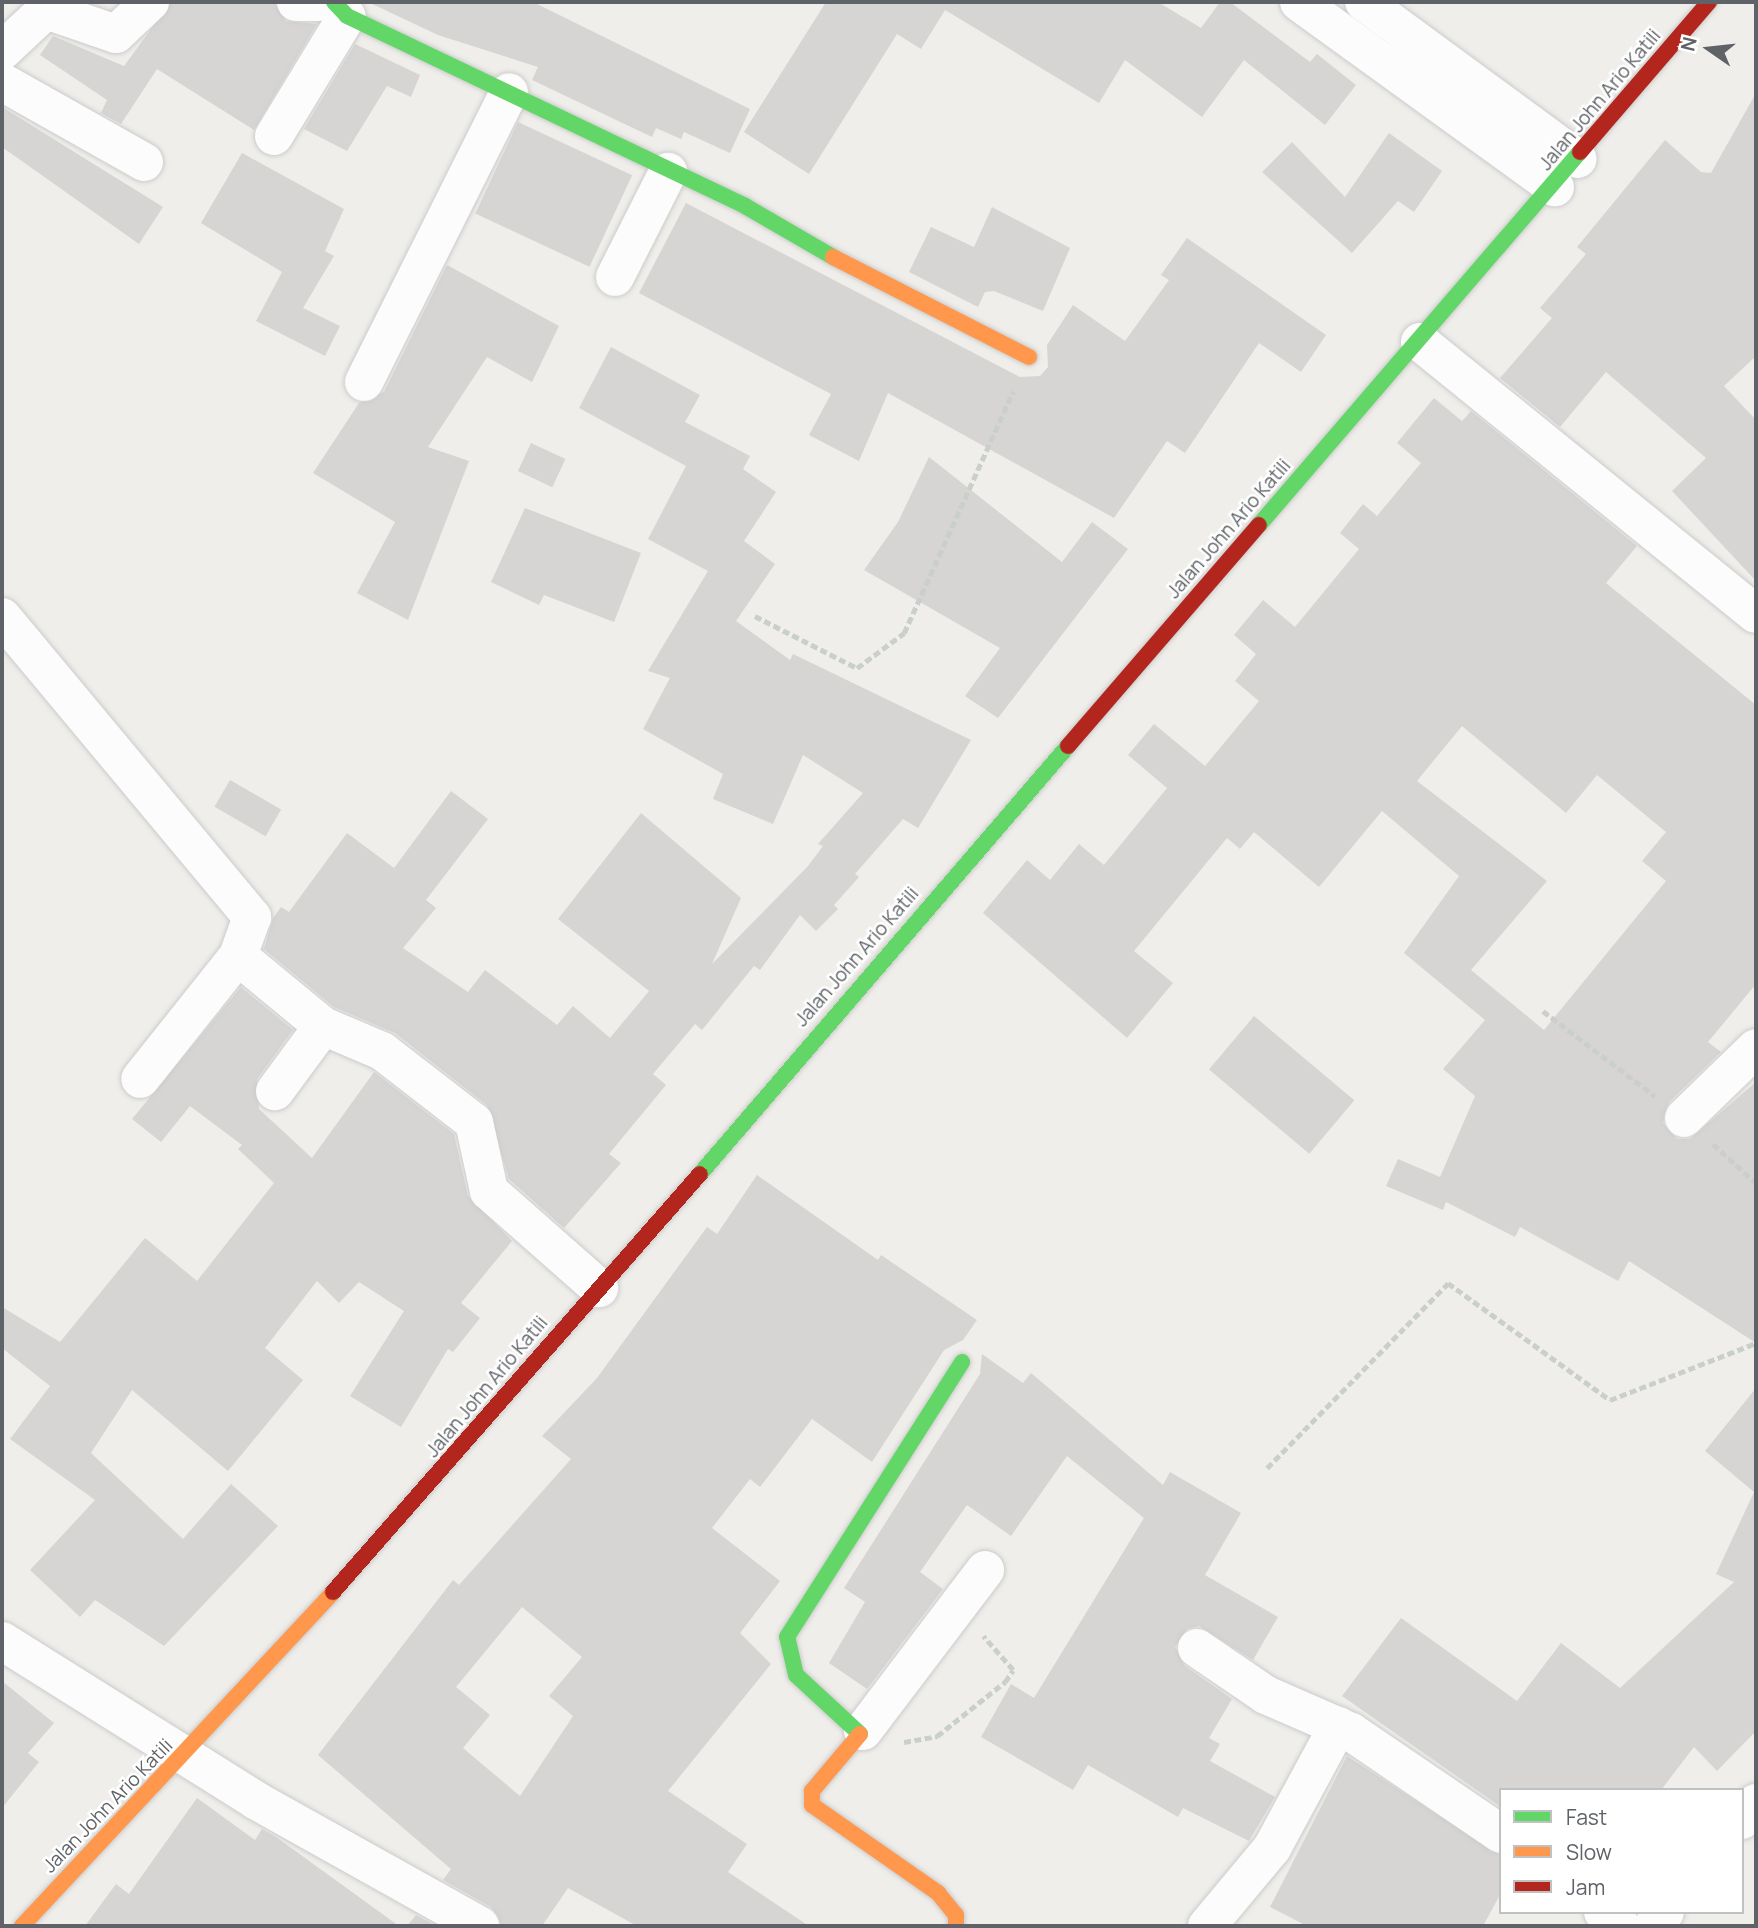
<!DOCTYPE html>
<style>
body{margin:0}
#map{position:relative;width:1758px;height:1928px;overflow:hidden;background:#efeeea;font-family:Manrope,sans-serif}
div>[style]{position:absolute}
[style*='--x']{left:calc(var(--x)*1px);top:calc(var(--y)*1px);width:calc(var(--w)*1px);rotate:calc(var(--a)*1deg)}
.building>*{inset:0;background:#d6d5d3;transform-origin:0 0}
.path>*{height:4.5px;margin-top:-2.25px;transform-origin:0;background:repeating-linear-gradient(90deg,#cacfcc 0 7px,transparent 0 10.5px)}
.roads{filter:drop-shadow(0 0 2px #cbcccc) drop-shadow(0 0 2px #cbcccc)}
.street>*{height:38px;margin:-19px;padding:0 19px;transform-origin:19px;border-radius:19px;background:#fdfcfc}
.fast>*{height:16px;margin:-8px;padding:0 8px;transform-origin:8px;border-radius:8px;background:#63d668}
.slow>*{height:16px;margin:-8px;padding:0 8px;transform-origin:8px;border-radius:8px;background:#ff974d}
.jam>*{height:16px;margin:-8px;padding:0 8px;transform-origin:8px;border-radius:8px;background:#b3261e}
span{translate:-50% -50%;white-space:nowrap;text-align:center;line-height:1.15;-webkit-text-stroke:5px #fff;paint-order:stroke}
.street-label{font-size:19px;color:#5f6368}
.frame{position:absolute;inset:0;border:4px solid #5f6368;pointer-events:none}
.legend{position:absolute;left:1499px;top:1788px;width:245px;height:126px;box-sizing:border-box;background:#fff;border:2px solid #bfc1c3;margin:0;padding:9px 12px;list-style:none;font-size:21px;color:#5f6368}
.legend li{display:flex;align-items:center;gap:14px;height:35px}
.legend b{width:35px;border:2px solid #bfc1c3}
.north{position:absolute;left:1674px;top:14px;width:70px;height:70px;-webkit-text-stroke:5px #fff;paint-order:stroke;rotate:284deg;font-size:19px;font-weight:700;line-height:28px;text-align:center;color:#5f6368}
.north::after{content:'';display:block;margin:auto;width:24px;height:32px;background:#5f6368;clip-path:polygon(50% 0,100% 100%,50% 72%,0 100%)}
</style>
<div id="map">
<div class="building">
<i style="clip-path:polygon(171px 2px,274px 2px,286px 21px,317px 24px,254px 130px,157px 69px,121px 124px,101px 113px,107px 100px,40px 55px,53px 36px,124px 66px)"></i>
<i style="clip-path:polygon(368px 2px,533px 2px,750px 109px,730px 153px,684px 132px,681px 139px,656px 128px,652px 137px,532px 80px,538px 67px,438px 35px)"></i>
<i style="clip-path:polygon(826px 2px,1158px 2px,1201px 28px,1220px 2px,1230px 2px,1310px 62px,1317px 54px,1356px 85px,1325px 125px,1244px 60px,1202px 117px,1125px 60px,1099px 103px,945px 10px,921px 49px,897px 34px,809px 174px,744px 132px)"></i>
<i style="clip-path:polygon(355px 44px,420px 75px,411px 97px,387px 86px,347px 151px,304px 129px)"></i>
<i style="clip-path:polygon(1756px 93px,1756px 356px,1724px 386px,1756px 420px,1756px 581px,1672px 491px,1706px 458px,1606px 372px,1560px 427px,1500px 378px,1552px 318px,1540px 308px,1586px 254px,1577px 247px,1665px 140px,1701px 172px,1711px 173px)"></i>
<i style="clip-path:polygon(2px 107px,163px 207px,139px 244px,2px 147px)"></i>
<i style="left:518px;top:122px;width:126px;height:101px;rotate:25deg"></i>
<i style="clip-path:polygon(1389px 133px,1442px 171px,1414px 212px,1398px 201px,1352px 253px,1262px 172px,1292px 142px,1345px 197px)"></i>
<i style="clip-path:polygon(242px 153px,344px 209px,325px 251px,334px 256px,303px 308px,340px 326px,325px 356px,256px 321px,282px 272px,201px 223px)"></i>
<i style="clip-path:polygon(686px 203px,1020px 377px,1040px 376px,1048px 367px,1047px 345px,1073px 305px,1125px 341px,1169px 280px,1161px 275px,1187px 238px,1326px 335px,1301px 372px,1259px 343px,1185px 453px,1167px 441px,1114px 518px,888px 393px,859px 461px,809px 435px,831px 394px,639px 293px)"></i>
<i style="clip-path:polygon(992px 207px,1070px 248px,1043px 311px,994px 291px,985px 292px,978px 307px,909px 272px,931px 227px,974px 247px)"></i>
<i style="clip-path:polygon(447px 265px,559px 326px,532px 382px,487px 357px,428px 447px,469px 461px,408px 620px,357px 593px,395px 522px,313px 473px,359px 403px,384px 392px)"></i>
<i style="clip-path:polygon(611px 347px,700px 395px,685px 422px,750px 456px,743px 469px,776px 492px,744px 541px,775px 564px,736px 621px,790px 660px,793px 654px,971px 740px,918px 828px,903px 819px,855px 874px,859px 877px,834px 905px,838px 909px,816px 931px,800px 915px,760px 970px,754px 966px,702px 1030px,695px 1024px,653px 1074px,666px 1085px,609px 1154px,621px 1163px,564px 1228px,509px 1179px,487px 1105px,395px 1033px,334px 1007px,264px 949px,273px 918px,281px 907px,289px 912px,347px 833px,394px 868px,451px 791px,488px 819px,426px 900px,436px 908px,403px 948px,468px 992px,485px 970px,557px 1025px,573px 1006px,610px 1038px,649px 991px,558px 919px,641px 813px,741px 898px,712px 964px,808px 866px,823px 846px,818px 844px,863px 793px,803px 755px,773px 824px,713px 799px,723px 774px,643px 729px,670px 678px,648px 671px,708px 571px,648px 539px,686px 466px,579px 408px)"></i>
<i style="clip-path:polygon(evenodd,1434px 398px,1462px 421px,1471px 411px,1637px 546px,1606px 583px,1756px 705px,1756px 984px,1708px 1042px,1721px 1052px,1669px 1102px,1663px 1123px,1677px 1139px,1690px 1139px,1756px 1082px,1756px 1343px,1629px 1261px,1618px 1281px,1520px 1227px,1515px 1237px,1446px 1202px,1443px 1210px,1386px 1186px,1398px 1159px,1440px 1177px,1475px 1096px,1443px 1069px,1485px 1020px,1404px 953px,1459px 876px,1382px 811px,1319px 887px,1254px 832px,1240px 849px,1227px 838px,1134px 951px,1173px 983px,1127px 1038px,983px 913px,1027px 860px,1050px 880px,1079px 844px,1104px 865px,1167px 788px,1128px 755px,1154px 724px,1205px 766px,1259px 701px,1235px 681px,1256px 654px,1234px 635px,1263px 600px,1295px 627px,1359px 549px,1340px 533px,1363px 504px,1377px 516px,1421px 463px,1397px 443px,1434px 398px,1462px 726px,1566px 813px,1597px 775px,1666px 832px,1642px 861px,1666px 881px,1544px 1030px,1471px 970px,1547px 881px,1417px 781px,1462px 726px)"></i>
<i style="left:531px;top:443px;width:38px;height:31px;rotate:25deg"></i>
<i style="clip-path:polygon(929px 457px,1062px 562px,1092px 522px,1128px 549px,998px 718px,965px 696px,1000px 648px,864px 570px,898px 522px)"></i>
<i style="clip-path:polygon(525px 508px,641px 553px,614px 622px,544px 595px,539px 605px,491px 582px)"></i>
<i style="left:230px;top:780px;width:59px;height:31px;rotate:30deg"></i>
<i style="clip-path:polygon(241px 987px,293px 1030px,257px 1079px,259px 1109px,312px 1158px,374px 1072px,454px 1134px,468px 1196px,512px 1241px,461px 1303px,480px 1318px,453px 1352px,448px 1349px,401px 1427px,350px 1396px,404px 1311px,359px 1282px,339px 1303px,317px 1281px,265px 1348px,303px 1380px,228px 1471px,132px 1390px,91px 1453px,183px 1539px,231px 1484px,278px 1526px,164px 1646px,95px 1600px,80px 1617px,30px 1570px,95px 1500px,10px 1439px,50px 1386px,2px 1348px,2px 1307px,60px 1342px,145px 1238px,197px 1281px,274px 1183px,238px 1149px,242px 1145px,190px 1106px,161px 1142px,132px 1119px)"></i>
<i style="left:1254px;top:1016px;width:131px;height:70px;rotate:40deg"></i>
<i style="clip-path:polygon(evenodd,757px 1175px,878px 1260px,881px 1255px,977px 1320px,963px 1340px,944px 1350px,872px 1462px,812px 1419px,760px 1487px,750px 1479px,712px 1528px,780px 1581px,740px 1633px,771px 1664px,668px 1791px,747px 1844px,728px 1872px,809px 1926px,637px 1926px,568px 1888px,542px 1926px,502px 1926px,491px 1907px,443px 1880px,451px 1869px,318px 1755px,453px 1580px,459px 1585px,571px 1459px,542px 1436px,597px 1378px,707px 1227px,717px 1234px,757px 1175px,522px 1607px,582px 1657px,549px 1696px,573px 1716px,520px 1796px,463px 1748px,490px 1715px,456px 1687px,522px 1607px)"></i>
<i style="clip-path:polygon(982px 1354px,1023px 1383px,1031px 1373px,1163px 1485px,1170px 1472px,1241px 1513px,1205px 1575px,1278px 1617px,1253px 1660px,1199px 1626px,1187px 1629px,1175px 1647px,1185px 1666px,1232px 1699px,1209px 1738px,1220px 1744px,1210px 1761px,1275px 1797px,1249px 1841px,1183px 1808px,1178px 1817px,1088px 1765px,1073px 1790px,981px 1737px,1011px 1684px,1034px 1698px,1144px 1518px,1067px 1456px,1011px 1536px,967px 1505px,920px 1572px,943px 1589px,867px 1689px,829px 1663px,865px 1602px,844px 1588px,980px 1374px)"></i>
<i style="clip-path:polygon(1756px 1388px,1756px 1731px,1717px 1771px,1694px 1747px,1661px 1790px,1501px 1790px,1501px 1807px,1342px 1696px,1401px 1618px,1517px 1701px,1561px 1643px,1620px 1688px,1734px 1582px,1716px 1574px,1754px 1492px,1705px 1451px)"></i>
<i style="clip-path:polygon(2px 1681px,54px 1723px,28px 1753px,39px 1762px,2px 1808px)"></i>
<i style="clip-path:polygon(1347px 1756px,1501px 1856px,1501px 1893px,1483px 1926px,1307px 1926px,1270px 1907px)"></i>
<i style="clip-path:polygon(197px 1798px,255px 1840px,262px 1829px,276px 1837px,399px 1926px,85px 1926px,116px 1884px,129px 1894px)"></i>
<i style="clip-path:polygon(416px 1915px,436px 1926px,407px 1926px)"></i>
</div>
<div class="path">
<i style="--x:755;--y:616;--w:114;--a:27"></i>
<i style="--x:857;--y:668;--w:59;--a:-36.7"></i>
<i style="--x:904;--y:633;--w:265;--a:-65.7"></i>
<i style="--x:1543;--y:1011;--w:141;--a:37.2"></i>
<i style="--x:1713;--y:1144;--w:58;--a:42.2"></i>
<i style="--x:1267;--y:1468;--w:259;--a:-45.6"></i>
<i style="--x:1448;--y:1283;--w:200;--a:35.8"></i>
<i style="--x:1610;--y:1400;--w:157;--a:-21.3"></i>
<i style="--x:904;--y:1742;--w:34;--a:-10"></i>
<i style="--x:937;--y:1736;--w:87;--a:-38.5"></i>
<i style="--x:1005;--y:1682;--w:14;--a:-56"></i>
<i style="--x:1013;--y:1670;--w:45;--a:-131.4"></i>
</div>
<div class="roads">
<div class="street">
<i style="--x:296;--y:2;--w:23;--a:0"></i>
<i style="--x:1299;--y:2;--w:316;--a:35.9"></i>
<i style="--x:1364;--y:2;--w:265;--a:36.3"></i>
<i style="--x:2;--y:51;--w:60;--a:-43"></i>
<i style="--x:46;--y:10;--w:74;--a:18.9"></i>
<i style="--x:116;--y:34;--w:47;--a:-43.3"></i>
<i style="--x:2;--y:82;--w:163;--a:29.4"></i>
<i style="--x:274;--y:136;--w:140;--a:-58.7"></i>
<i style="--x:615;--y:277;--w:118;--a:-63.2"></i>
<i style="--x:1420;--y:342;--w:432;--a:39"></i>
<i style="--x:364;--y:382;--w:324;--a:-63.4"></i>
<i style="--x:2;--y:617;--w:391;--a:50.2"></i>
<i style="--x:252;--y:917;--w:41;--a:109.7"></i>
<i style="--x:238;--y:956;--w:157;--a:128.5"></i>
<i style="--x:238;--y:956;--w:110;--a:39.5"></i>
<i style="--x:323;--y:1026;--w:81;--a:126.4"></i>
<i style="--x:323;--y:1026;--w:64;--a:23"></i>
<i style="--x:382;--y:1051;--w:116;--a:37.7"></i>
<i style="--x:474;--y:1122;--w:71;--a:77.7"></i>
<i style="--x:489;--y:1191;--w:147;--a:41.4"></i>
<i style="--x:1684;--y:1118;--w:100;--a:-44.2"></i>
<i style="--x:2;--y:1641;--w:299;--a:32.1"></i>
<i style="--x:255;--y:1800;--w:258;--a:29.2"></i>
<i style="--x:1197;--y:1648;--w:83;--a:34.3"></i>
<i style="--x:1266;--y:1695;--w:93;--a:23.5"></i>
<i style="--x:1351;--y:1732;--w:181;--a:34.2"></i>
<i style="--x:863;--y:1731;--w:202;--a:-52.8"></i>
<i style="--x:1742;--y:1820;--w:22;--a:-51"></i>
<i style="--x:1603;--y:1912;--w:23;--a:38"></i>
<i style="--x:1207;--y:1926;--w:102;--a:-50.2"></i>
<i style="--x:1272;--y:1848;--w:139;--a:-61.6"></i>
<i style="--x:1653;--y:1926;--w:18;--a:-49"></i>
</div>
<div class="fast">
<i style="--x:334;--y:2;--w:19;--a:47"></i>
<i style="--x:347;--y:16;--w:441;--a:25.5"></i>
<i style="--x:745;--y:206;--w:102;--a:30.1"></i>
<i style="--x:1259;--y:525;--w:492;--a:-49.3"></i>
<i style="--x:700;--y:1174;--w:564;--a:-49.31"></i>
<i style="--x:860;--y:1734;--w:87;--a:-137.3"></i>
<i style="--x:796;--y:1675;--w:39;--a:-103"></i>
<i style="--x:787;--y:1637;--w:326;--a:-57.5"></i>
</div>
<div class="slow">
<i style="--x:833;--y:257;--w:220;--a:27"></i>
<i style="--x:860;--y:1734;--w:75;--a:130.1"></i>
<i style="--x:812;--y:1791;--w:14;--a:90"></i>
<i style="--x:812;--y:1805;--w:154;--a:34.9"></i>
<i style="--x:938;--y:1893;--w:28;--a:51"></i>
<i style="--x:956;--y:1915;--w:11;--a:90"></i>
<i style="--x:22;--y:1926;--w:456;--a:-47"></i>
</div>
<div class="jam">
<i style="--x:1580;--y:152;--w:198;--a:-49.3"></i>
<i style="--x:1068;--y:746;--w:292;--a:-49.2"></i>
<i style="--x:333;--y:1592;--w:556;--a:-48.72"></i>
</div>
</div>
<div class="street-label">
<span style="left:1600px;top:100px;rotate:-50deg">Jalan John Ario Katili</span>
<span style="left:1229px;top:529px;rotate:-49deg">Jalan John Ario Katili</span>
<span style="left:857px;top:957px;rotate:-49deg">Jalan John Ario Katili</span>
<span style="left:487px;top:1387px;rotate:-50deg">Jalan John Ario Katili</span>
<span style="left:108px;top:1806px;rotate:-46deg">Jalan John Ario Katili</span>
</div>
<div class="frame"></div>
<ul class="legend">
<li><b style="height:9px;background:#63d668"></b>Fast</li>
<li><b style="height:9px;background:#ff974d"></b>Slow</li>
<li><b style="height:9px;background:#b3261e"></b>Jam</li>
</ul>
<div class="north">N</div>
</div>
